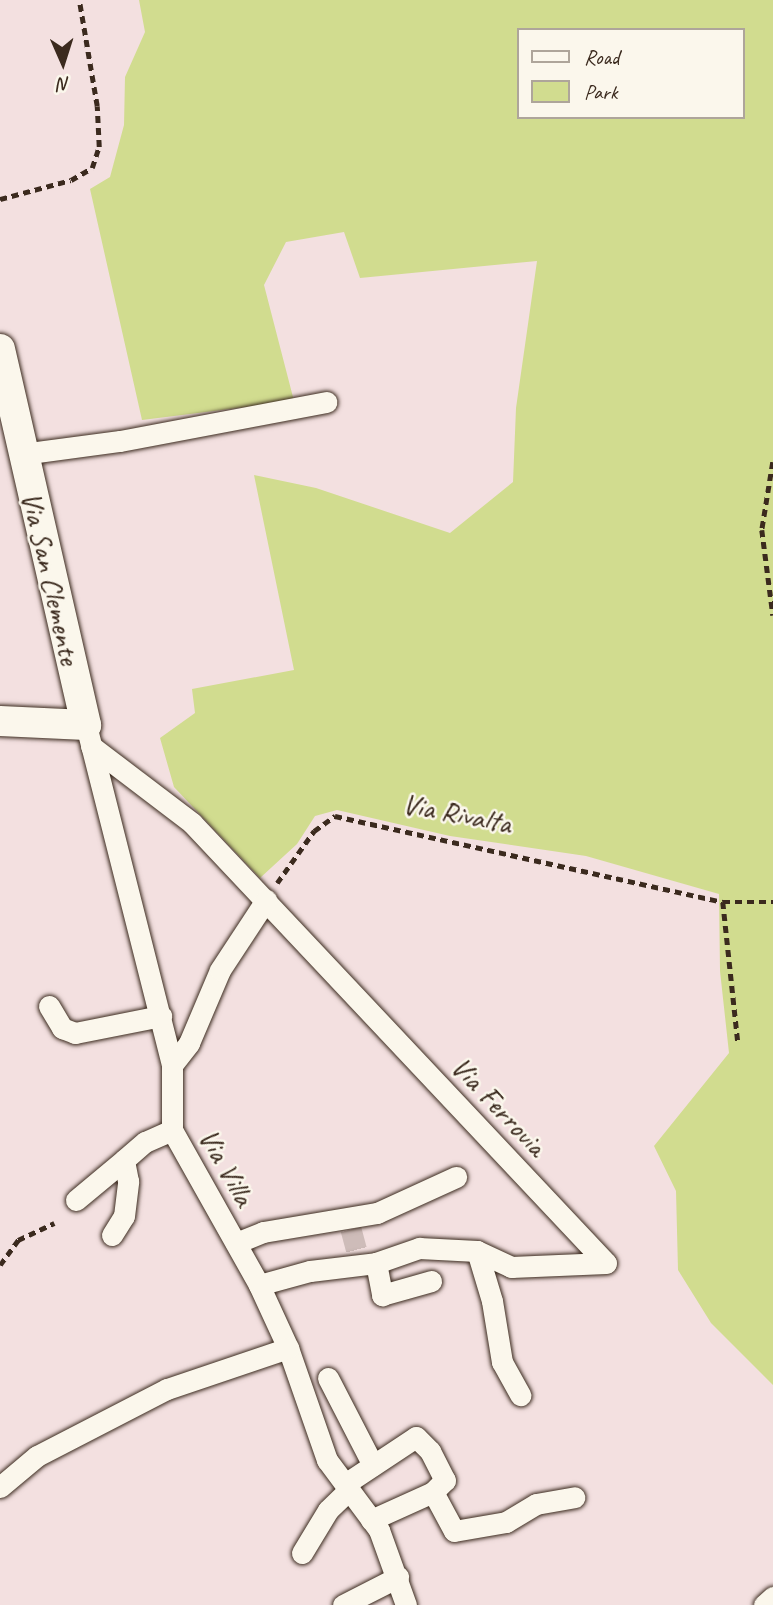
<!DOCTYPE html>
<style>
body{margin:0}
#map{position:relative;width:773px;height:1605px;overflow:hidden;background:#f3e0e0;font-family:Caveat,sans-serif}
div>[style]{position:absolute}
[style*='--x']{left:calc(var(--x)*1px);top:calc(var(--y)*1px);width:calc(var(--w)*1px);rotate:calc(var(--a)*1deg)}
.green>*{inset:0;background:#d1dc8f}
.street-tunnel>*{height:21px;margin-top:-10.5px;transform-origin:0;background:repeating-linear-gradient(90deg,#cebcb9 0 21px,transparent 0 31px)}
.path>*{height:4.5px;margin-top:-2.25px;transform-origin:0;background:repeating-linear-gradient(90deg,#3b2a1e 0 7px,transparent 0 12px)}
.roads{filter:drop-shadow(0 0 2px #3b2a1e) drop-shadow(0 0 2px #3b2a1e)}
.street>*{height:21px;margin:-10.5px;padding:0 10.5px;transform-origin:10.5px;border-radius:10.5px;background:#fbf7ec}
.secondary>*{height:30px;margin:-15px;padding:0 15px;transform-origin:15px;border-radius:15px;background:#fbf7ec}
span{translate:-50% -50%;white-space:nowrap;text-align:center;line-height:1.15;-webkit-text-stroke:5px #fbf7ec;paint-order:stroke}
.street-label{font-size:30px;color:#3b2a1e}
.legend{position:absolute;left:517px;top:28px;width:228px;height:91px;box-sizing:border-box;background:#fbf7ec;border:2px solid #aea59a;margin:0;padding:9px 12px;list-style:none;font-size:21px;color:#3b2a1e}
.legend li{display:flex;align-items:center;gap:14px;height:35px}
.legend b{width:35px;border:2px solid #aea59a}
.north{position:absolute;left:28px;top:28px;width:70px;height:70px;-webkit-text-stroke:5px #fbf7ec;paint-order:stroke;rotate:177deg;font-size:19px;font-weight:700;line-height:28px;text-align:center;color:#3b2a1e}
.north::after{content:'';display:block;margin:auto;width:24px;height:32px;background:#3b2a1e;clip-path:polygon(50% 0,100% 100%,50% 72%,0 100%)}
</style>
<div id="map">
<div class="green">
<i style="clip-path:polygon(evenodd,139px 0,773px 0,773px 1385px,711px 1323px,678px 1270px,676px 1191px,654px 1146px,729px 1053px,720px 971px,719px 894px,586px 856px,450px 836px,337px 810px,315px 816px,297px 844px,260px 878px,174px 787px,160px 738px,195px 713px,192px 689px,294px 670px,254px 475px,316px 488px,450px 533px,513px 482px,516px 408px,537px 261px,360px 278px,344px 232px,286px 242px,264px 285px,294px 401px,142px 420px,90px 189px,110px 177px,124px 125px,125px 77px,145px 32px,139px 0,519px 30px,743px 30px,743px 117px,519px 117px,519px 30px)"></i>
</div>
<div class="street-tunnel">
<i style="--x:351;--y:1229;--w:30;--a:75"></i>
</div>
<div class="path">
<i style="--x:0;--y:199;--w:73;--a:-15"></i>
<i style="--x:71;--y:180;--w:24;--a:-30"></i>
<i style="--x:92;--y:168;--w:22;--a:-72"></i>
<i style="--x:99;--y:147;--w:41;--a:-92.8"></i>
<i style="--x:97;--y:106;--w:108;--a:-99.6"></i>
<i style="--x:773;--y:462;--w:69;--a:99.2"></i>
<i style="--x:762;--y:530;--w:86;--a:82.6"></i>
<i style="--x:277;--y:883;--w:64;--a:-54.6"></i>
<i style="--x:314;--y:831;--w:26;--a:-36"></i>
<i style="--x:335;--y:816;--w:397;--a:12.5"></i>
<i style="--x:723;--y:902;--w:142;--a:83.9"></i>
<i style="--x:723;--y:902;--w:50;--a:0"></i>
<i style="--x:0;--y:1265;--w:31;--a:-54"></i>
<i style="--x:18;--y:1240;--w:40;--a:-25"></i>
</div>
<div class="roads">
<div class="street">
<i style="--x:22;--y:454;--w:99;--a:-7.6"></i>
<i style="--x:120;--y:441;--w:210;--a:-10.7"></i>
<i style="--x:86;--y:725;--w:351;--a:75.8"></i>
<i style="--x:172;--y:1065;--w:65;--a:90"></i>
<i style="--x:172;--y:1130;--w:178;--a:60.7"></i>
<i style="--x:259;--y:1285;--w:69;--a:65.3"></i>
<i style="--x:288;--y:1348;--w:119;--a:70.8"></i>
<i style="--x:327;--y:1460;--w:87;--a:53.4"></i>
<i style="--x:379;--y:1530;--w:80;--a:70.2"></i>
<i style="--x:91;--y:746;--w:127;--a:37.3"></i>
<i style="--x:192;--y:823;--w:604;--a:46.74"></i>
<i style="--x:49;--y:1006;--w:26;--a:59"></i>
<i style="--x:62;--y:1028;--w:14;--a:21"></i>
<i style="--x:75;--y:1033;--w:88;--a:-11.2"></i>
<i style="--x:172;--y:1065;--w:28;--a:-52"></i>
<i style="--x:189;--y:1043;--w:79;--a:-67"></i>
<i style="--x:220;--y:970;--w:84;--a:-56.7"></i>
<i style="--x:76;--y:1200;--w:62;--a:-39.8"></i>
<i style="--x:112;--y:1235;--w:22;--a:-58"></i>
<i style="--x:124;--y:1216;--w:35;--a:-83"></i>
<i style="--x:128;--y:1181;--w:21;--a:-101"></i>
<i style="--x:124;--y:1160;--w:28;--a:-41"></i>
<i style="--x:145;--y:1142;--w:30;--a:-24"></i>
<i style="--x:236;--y:1243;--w:29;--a:-22"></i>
<i style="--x:263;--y:1232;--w:116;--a:-9.5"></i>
<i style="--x:377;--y:1213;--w:87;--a:-24.5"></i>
<i style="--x:477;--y:1251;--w:52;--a:73.3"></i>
<i style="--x:492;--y:1301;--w:62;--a:80.7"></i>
<i style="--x:502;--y:1362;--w:38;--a:61"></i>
<i style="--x:376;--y:1263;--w:33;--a:79"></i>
<i style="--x:382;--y:1295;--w:51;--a:-15.9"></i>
<i style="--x:259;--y:1285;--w:53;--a:-15.4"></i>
<i style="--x:310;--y:1271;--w:66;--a:-6.9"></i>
<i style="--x:376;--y:1263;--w:46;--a:-19.2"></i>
<i style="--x:419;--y:1248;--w:58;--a:3"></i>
<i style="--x:477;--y:1251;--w:38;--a:25"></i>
<i style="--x:511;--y:1267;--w:95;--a:-2.4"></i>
<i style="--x:328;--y:1378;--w:98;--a:62.7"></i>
<i style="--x:345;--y:1484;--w:85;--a:-33.5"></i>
<i style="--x:416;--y:1437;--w:20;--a:45"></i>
<i style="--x:430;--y:1451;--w:33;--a:63"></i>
<i style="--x:445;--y:1480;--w:17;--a:135"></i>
<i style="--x:0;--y:1487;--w:48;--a:-40"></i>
<i style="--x:37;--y:1456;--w:146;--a:-27.3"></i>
<i style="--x:167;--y:1389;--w:128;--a:-18.7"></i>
<i style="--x:371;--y:1520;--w:68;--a:-24.3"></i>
<i style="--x:433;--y:1492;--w:44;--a:61.7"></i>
<i style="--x:454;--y:1531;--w:53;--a:-9.8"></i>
<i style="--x:506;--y:1522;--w:35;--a:-31"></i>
<i style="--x:536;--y:1504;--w:39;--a:-10"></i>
<i style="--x:302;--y:1553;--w:50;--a:-58.8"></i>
<i style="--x:328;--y:1510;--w:29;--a:-44"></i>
<i style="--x:343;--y:1605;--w:62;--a:-27"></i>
<i style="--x:764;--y:1605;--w:12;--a:-42"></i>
</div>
<div class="secondary">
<i style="--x:0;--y:349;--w:386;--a:77.1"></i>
<i style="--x:86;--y:725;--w:86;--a:-177.3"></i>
</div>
</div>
<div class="street-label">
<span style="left:51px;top:578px;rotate:77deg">Via San Clemente</span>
<span style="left:457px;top:813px;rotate:11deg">Via Rivalta</span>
<span style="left:499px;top:1106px;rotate:47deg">Via Ferrovia</span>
<span style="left:227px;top:1167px;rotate:61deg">Via Villa</span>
</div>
<ul class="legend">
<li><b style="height:9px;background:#fbf7ec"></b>Road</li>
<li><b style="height:19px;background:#d1dc8f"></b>Park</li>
</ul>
<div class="north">N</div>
</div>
